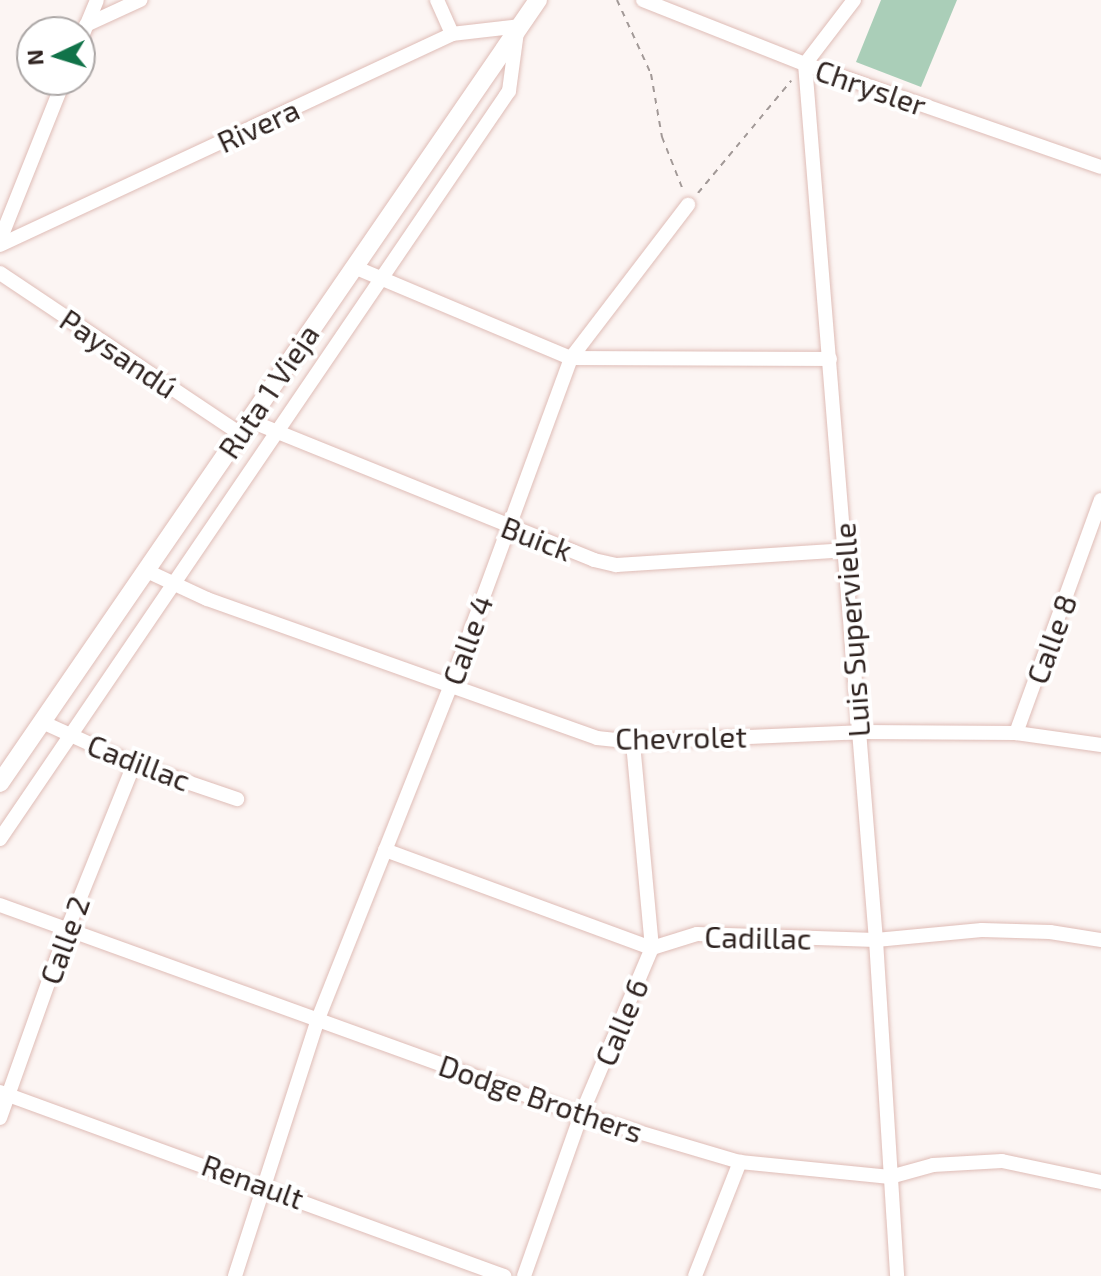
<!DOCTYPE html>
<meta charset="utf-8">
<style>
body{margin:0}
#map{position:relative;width:1101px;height:1276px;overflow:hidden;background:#fcf5f3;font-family:"Exo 2",sans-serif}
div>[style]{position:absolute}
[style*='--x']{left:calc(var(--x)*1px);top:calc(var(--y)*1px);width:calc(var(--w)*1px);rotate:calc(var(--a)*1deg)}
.green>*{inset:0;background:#aaceb8}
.path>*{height:2px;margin-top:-1px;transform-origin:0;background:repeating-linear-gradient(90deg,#a29997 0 6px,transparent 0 12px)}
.roads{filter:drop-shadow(0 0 2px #dfbdb7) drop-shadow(0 0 2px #dfbdb7)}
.minor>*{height:14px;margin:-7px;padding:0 7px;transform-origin:7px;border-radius:7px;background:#fff}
.tertiary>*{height:18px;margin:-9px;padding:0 9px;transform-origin:9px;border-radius:9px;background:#fff}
span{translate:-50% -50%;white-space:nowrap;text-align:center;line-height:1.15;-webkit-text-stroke:8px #fff;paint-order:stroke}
.street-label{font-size:30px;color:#2f2320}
.north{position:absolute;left:16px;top:16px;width:80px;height:80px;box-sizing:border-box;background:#fff;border:2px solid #aca7a6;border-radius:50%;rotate:266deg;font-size:22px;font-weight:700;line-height:32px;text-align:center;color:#2f2320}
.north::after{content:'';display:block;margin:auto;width:28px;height:36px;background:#117349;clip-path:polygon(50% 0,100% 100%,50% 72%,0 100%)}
</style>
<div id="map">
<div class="green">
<i style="clip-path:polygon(881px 0,957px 0,921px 87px,856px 62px)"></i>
</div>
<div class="path">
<i style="--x:617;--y:0;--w:81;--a:65.3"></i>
<i style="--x:651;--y:74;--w:64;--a:80.1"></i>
<i style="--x:662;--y:137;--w:57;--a:68.4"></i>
<i style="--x:698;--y:193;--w:146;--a:-50.3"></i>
</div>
<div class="roads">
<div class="minor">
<i style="--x:437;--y:0;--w:37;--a:66"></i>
<i style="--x:643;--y:0;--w:174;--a:21.6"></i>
<i style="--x:805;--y:64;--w:313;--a:19.2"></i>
<i style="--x:854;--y:0;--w:81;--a:127.4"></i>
<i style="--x:805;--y:64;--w:879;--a:85.37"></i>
<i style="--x:876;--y:940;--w:337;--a:86.4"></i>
<i style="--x:86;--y:25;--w:60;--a:-24.8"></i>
<i style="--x:80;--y:41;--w:44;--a:-67.5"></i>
<i style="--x:0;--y:240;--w:172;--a:-68.2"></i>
<i style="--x:0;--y:245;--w:499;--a:-25"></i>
<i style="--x:452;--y:34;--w:69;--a:-6.6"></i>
<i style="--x:354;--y:267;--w:235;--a:22.8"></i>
<i style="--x:571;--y:358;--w:259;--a:0.2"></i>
<i style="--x:0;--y:273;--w:288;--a:33.8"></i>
<i style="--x:248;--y:420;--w:373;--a:22"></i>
<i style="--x:594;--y:560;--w:23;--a:13"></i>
<i style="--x:616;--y:565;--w:229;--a:-3.7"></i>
<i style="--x:147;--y:571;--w:66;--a:25"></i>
<i style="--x:207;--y:599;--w:414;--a:19.6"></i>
<i style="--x:597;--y:738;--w:36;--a:6"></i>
<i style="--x:633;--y:742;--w:226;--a:-2.5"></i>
<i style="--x:859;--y:732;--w:157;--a:0.4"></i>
<i style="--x:1016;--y:733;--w:86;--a:8"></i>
<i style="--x:42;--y:722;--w:101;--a:24.5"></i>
<i style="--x:134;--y:764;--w:109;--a:18.8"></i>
<i style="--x:1016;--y:733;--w:248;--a:-70"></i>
<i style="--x:0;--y:839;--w:905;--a:-55.77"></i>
<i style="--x:509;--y:91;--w:60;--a:-82.3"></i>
<i style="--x:385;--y:850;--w:284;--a:20.2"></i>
<i style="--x:652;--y:948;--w:47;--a:-17.3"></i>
<i style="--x:697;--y:934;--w:179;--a:1.9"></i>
<i style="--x:876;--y:940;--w:106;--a:-5.4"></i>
<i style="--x:982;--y:930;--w:68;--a:1.7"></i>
<i style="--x:1050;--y:932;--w:52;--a:8.9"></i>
<i style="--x:0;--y:905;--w:618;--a:19.87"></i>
<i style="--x:581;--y:1115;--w:166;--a:16.5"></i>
<i style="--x:740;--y:1162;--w:151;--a:5.7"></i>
<i style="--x:890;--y:1177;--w:45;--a:-15.6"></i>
<i style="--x:933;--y:1165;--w:69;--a:-3.3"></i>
<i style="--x:1002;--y:1161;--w:101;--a:12"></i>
<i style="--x:0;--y:1092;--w:537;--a:20.06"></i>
<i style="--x:0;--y:1118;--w:200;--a:-70.4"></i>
<i style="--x:67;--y:930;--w:179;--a:-68"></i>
<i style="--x:235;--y:1276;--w:270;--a:-72.1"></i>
<i style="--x:318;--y:1019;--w:357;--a:-68.3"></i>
<i style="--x:450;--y:687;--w:351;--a:-69.8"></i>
<i style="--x:571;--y:358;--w:193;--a:-52.6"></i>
<i style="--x:524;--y:1276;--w:171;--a:-70.5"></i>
<i style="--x:581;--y:1115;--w:181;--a:-67"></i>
<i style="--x:652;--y:948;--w:207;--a:-95.3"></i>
<i style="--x:695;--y:1276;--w:123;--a:-68.5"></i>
</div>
<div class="tertiary">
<i style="--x:0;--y:783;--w:950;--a:-55.51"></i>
</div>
</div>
<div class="street-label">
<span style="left:871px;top:87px;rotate:19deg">Chrysler</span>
<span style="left:258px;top:125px;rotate:-25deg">Rivera</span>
<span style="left:119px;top:353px;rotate:34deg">Paysandú</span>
<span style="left:268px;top:391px;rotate:-56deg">Ruta 1 Vieja</span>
<span style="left:537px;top:538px;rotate:21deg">Buick</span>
<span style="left:851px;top:630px;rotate:-94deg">Luis Supervielle</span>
<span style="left:1051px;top:639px;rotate:-70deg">Calle 8</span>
<span style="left:467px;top:640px;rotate:-70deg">Calle 4</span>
<span style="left:681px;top:737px;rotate:-1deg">Chevrolet</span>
<span style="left:139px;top:762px;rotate:21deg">Cadillac</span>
<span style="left:758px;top:937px;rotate:1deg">Cadillac</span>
<span style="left:64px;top:940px;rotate:-70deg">Calle 2</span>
<span style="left:621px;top:1022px;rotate:-67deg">Calle 6</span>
<span style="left:541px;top:1098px;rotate:19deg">Dodge Brothers</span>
<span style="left:253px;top:1181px;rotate:20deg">Renault</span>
</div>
<div class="north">N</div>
</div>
